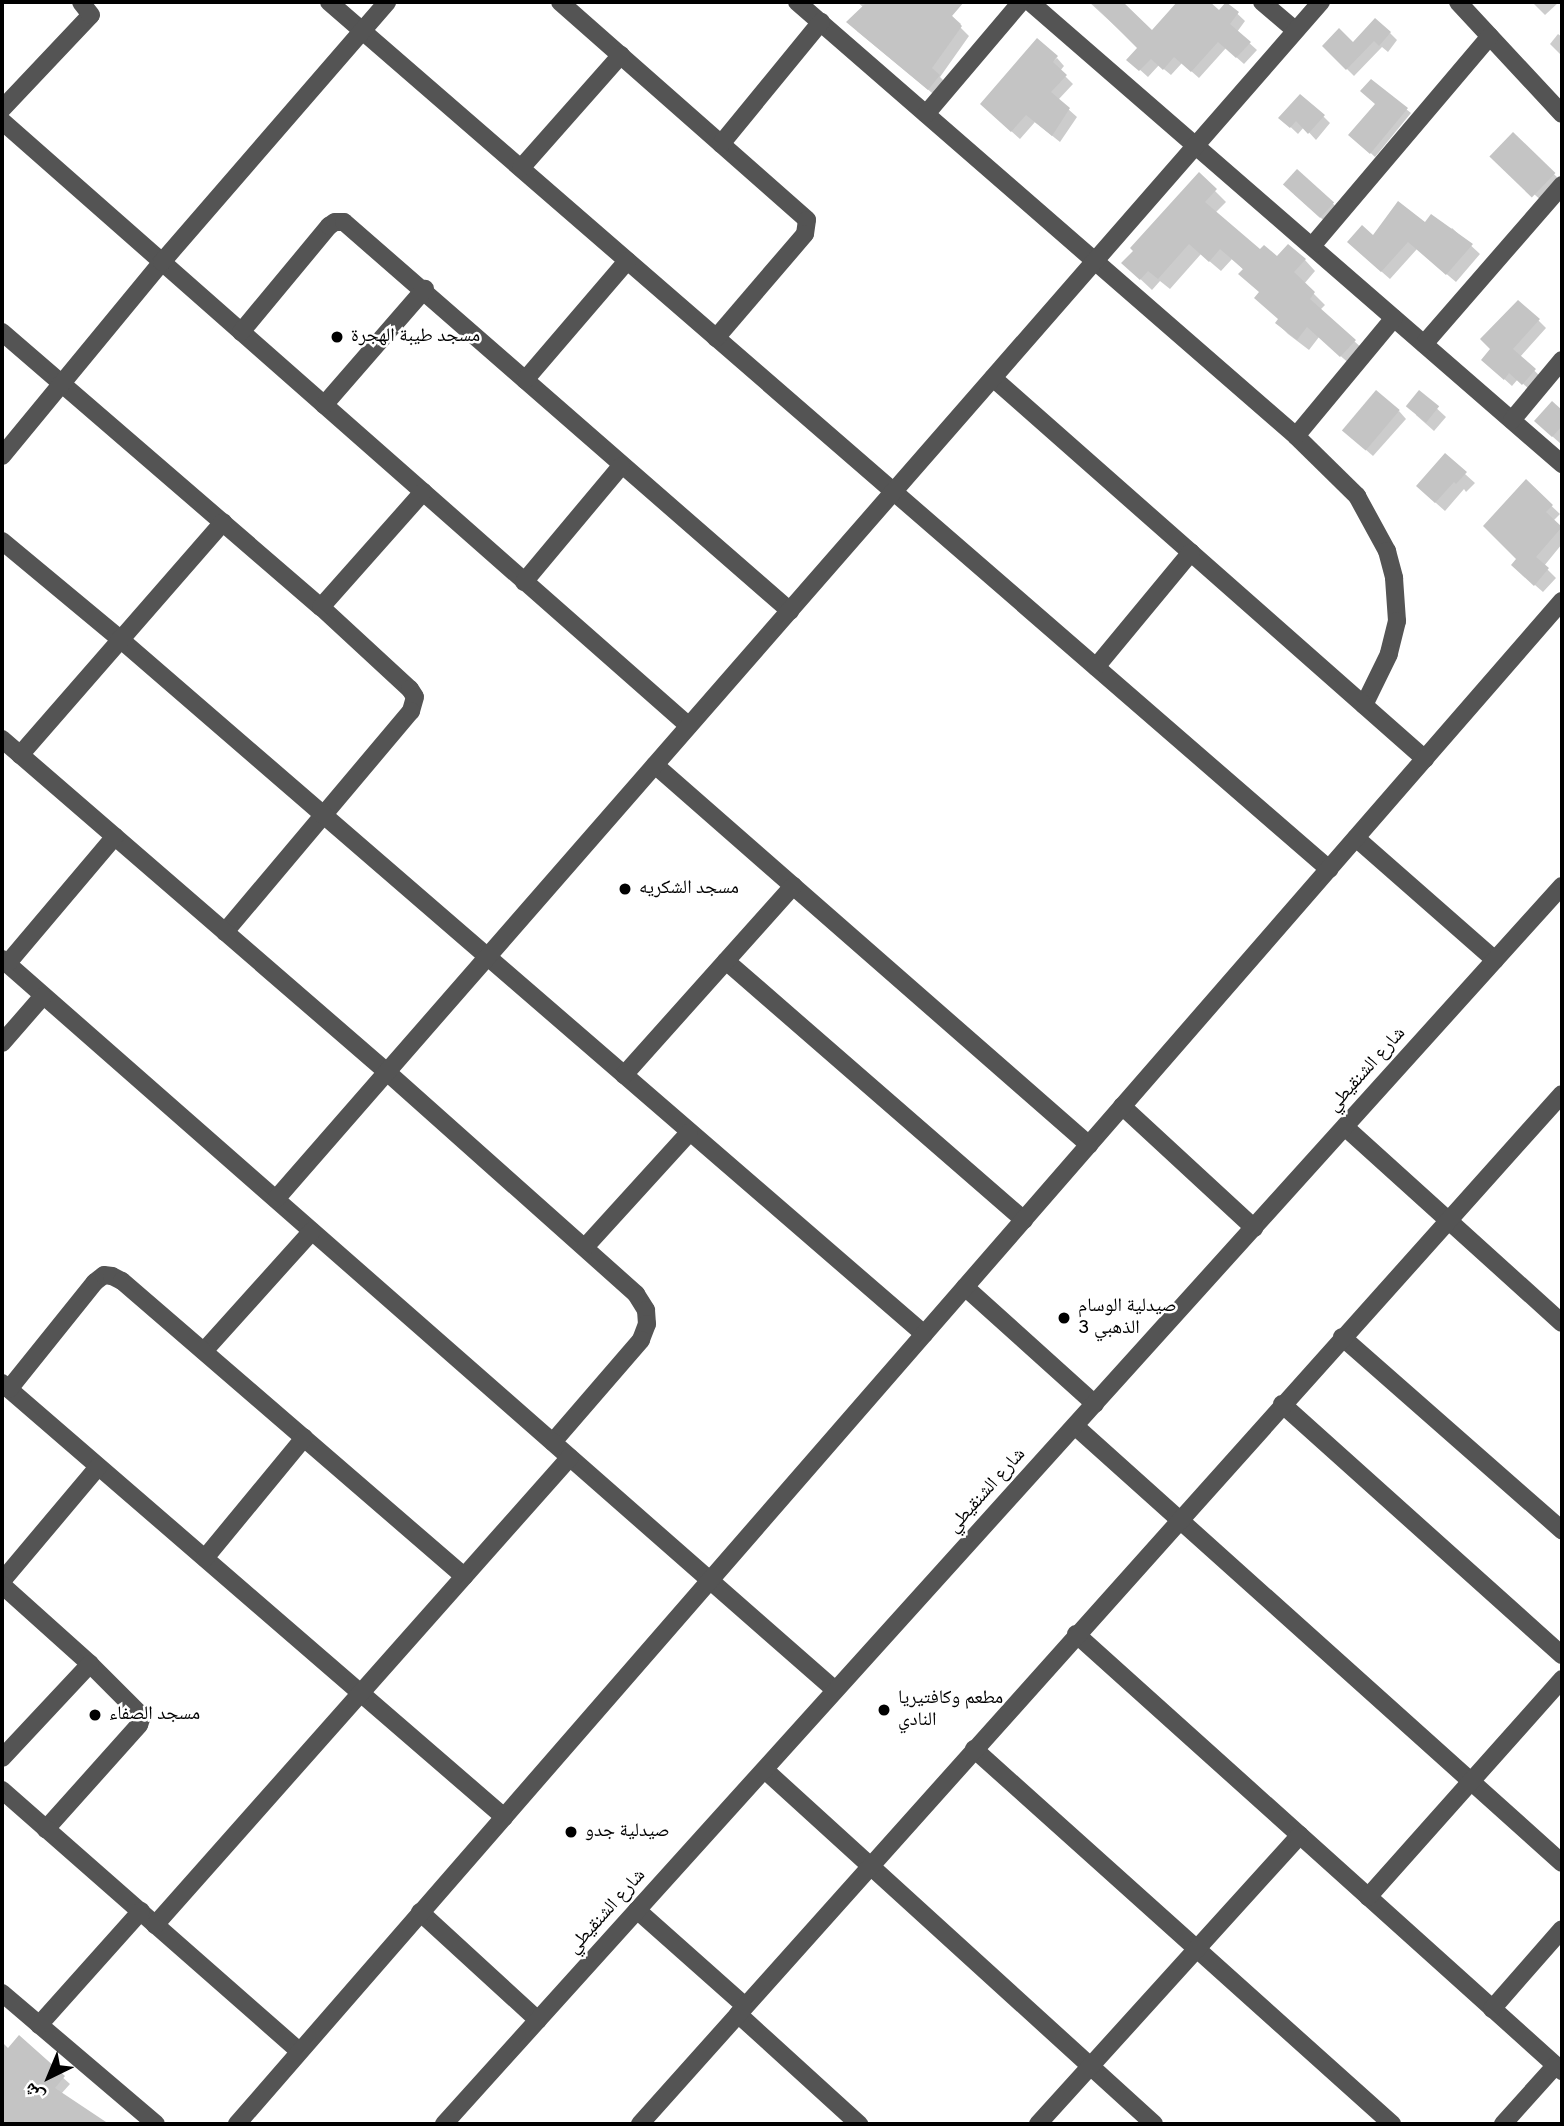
<!DOCTYPE html>
<meta charset="utf-8">
<style>
body{margin:0}
#map{position:relative;width:1564px;height:2126px;overflow:hidden;background:#fff;font-family:Overpass,"Noto Naskh Arabic",sans-serif}
div>[style]{position:absolute}
[style*='--x']{left:calc(var(--x)*1px);top:calc(var(--y)*1px);width:calc(var(--w)*1px);rotate:calc(var(--a)*1deg)}
.shadow>*{inset:0;background:#0003}
.building>*{inset:0;background:#c4c4c4;transform-origin:0 0}
.minor>*{height:18px;margin:-9px;padding:0 9px;transform-origin:9px;border-radius:9px;background:#545454}
.dots>*{width:19px;height:19px;translate:-50% -50%;box-sizing:border-box;border:4px solid #fff;border-radius:50%}
span{translate:-50% -50%;white-space:nowrap;text-align:center;line-height:1.15;-webkit-text-stroke:5px #fff;paint-order:stroke}
.poi-label{font-size:19px;color:#000}
.left{translate:0 -50%;text-align:left}
.street-label{font-size:19px;color:#000}
.frame{position:absolute;inset:0;border:4px solid #000;pointer-events:none}
.north{position:absolute;left:14px;top:2042px;width:70px;height:70px;-webkit-text-stroke:5px #fff;paint-order:stroke;rotate:223deg;font-size:19px;font-weight:700;line-height:28px;text-align:center;color:#000}
.north::after{content:'';display:block;margin:auto;width:24px;height:32px;background:#000;clip-path:polygon(50% 0,100% 100%,50% 72%,0 100%)}
</style>
<div id="map">
<div class="shadow">
<i style="clip-path:polygon(857px 2px,936px 2px,961px 24px,959px 26px,969px 36px,940px 77px,948px 85px,937px 97px,857px 31px,863px 7px)"></i>
<i style="clip-path:polygon(1089px 2px,1122px 2px,1152px 33px,1177px 4px,1175px 2px,1207px 2px,1219px 12px,1226px 3px,1245px 21px,1237px 32px,1257px 50px,1244px 64px,1226px 48px,1199px 78px,1182px 63px,1171px 75px,1159px 65px,1148px 77px,1129px 60px,1139px 48px)"></i>
<i style="clip-path:polygon(1532px 2px,1559px 2px,1545px 15px)"></i>
<i style="clip-path:polygon(1390px 33px,1397px 40px,1388px 52px,1382px 47px,1354px 76px,1324px 46px,1353px 45px)"></i>
<i style="clip-path:polygon(1558px 34px,1562px 37px,1562px 56px,1550px 44px)"></i>
<i style="clip-path:polygon(1057px 58px,1064px 66px,1060px 71px,1073px 84px,1058px 100px,1077px 117px,1060px 142px,1035px 122px,1020px 139px,990px 112px)"></i>
<i style="clip-path:polygon(1372px 82px,1411px 113px,1375px 157px,1350px 134px,1377px 104px)"></i>
<i style="clip-path:polygon(1323px 116px,1330px 123px,1316px 140px,1304px 127px,1298px 134px,1281px 118px)"></i>
<i style="clip-path:polygon(1513px 135px,1560px 180px,1542px 201px,1500px 165px)"></i>
<i style="clip-path:polygon(1297px 171px,1342px 212px,1330px 226px,1294px 194px)"></i>
<i style="clip-path:polygon(1199px 175px,1226px 202px,1215px 213px,1260px 252px,1278px 259px,1305px 260px,1315px 271px,1304px 284px,1325px 305px,1320px 310px,1365px 351px,1352px 366px,1319px 337px,1309px 350px,1288px 334px,1277px 323px,1280px 320px,1244px 270px,1232px 259px,1221px 271px,1201px 254px,1170px 289px,1160px 281px,1152px 290px,1135px 274px)"></i>
<i style="clip-path:polygon(1425px 224px,1449px 232px,1452px 228px,1480px 254px,1456px 282px,1417px 249px,1390px 279px,1358px 251px,1374px 238px)"></i>
<i style="clip-path:polygon(1538px 320px,1546px 328px,1520px 357px,1542px 378px,1531px 391px,1518px 379px,1512px 386px,1491px 367px)"></i>
<i style="clip-path:polygon(1419px 392px,1446px 417px,1434px 431px,1416px 415px)"></i>
<i style="clip-path:polygon(1552px 403px,1562px 413px,1561px 444px,1544px 429px)"></i>
<i style="clip-path:polygon(1399px 411px,1406px 419px,1373px 456px,1349px 435px)"></i>
<i style="clip-path:polygon(1445px 456px,1475px 483px,1466px 492px,1464px 489px,1445px 511px,1427px 495px)"></i>
<i style="clip-path:polygon(1526px 482px,1560px 514px,1553px 521px,1562px 529px,1562px 544px,1544px 566px,1556px 578px,1543px 592px,1521px 573px,1519px 559px)"></i>
<i style="clip-path:polygon(19px 2038px,70px 2084px,61px 2094px,103px 2124px,2px 2124px,2px 2045px,9px 2051px)"></i>
</div>
<div class="building">
<i style="clip-path:polygon(867px 2px,964px 2px,952px 16px,962px 26px,932px 68px,940px 75px,928px 90px,846px 22px)"></i>
<i style="clip-path:polygon(1091px 2px,1123px 2px,1152px 30px,1177px 2px,1210px 2px,1219px 10px,1226px 2px,1239px 12px,1230px 24px,1251px 42px,1236px 58px,1218px 42px,1191px 72px,1174px 57px,1163px 70px,1151px 59px,1139px 71px,1126px 60px,1137px 48px)"></i>
<i style="clip-path:polygon(1375px 18px,1391px 32px,1379px 46px,1374px 41px,1346px 70px,1322px 46px,1339px 28px,1353px 42px)"></i>
<i style="clip-path:polygon(1037px 38px,1058px 56px,1053px 62px,1067px 75px,1051px 92px,1070px 108px,1052px 136px,1026px 115px,1011px 132px,980px 104px)"></i>
<i style="clip-path:polygon(1371px 79px,1408px 108px,1370px 154px,1348px 135px,1375px 104px,1360px 91px)"></i>
<i style="clip-path:polygon(1300px 94px,1325px 115px,1308px 134px,1296px 121px,1290px 128px,1278px 118px)"></i>
<i style="left:1513px;top:132px;width:59px;height:34px;rotate:44deg"></i>
<i style="left:1297px;top:169px;width:50px;height:21px;rotate:42deg"></i>
<i style="clip-path:polygon(1199px 172px,1217px 189px,1205px 202px,1260px 249px,1264px 245px,1277px 256px,1288px 244px,1306px 259px,1294px 272px,1315px 292px,1310px 299px,1356px 340px,1340px 357px,1307px 327px,1297px 340px,1275px 323px,1278px 319px,1254px 298px,1259px 292px,1238px 274px,1243px 269px,1220px 249px,1209px 262px,1189px 244px,1158px 279px,1148px 271px,1140px 280px,1121px 263px,1133px 251px,1130px 248px)"></i>
<i style="clip-path:polygon(1398px 201px,1425px 222px,1431px 214px,1473px 244px,1446px 275px,1408px 242px,1381px 272px,1347px 242px,1362px 225px,1373px 235px)"></i>
<i style="clip-path:polygon(1518px 300px,1540px 319px,1513px 349px,1536px 369px,1522px 385px,1509px 373px,1504px 380px,1481px 360px,1490px 349px,1480px 339px)"></i>
<i style="left:1376px;top:390px;width:31px;height:53px;rotate:40deg"></i>
<i style="left:1419px;top:390px;width:26px;height:21px;rotate:39deg"></i>
<i style="clip-path:polygon(1552px 401px,1562px 410px,1562px 426px,1552px 437px,1534px 421px)"></i>
<i style="clip-path:polygon(1445px 453px,1467px 472px,1456px 484px,1454px 482px,1435px 503px,1416px 486px)"></i>
<i style="clip-path:polygon(1526px 479px,1553px 505px,1546px 512px,1562px 527px,1536px 557px,1549px 568px,1534px 586px,1511px 565px,1516px 559px,1483px 526px)"></i>
<i style="clip-path:polygon(19px 2035px,65px 2076px,55px 2088px,109px 2124px,2px 2124px,2px 2042px,8px 2048px)"></i>
</div>
<div class="minor">
<i style="--x:329;--y:2;--w:1324;--a:40.93"></i>
<i style="--x:560;--y:2;--w:329;--a:41.4"></i>
<i style="--x:807;--y:220;--w:14;--a:98"></i>
<i style="--x:805;--y:234;--w:137;--a:130.6"></i>
<i style="--x:797;--y:2;--w:661;--a:41.01"></i>
<i style="--x:1296;--y:436;--w:86;--a:44.5"></i>
<i style="--x:1357;--y:496;--w:63;--a:61.4"></i>
<i style="--x:1387;--y:551;--w:28;--a:75"></i>
<i style="--x:1394;--y:578;--w:43;--a:86"></i>
<i style="--x:1397;--y:621;--w:34;--a:104"></i>
<i style="--x:1389;--y:654;--w:57;--a:116.1"></i>
<i style="--x:1030;--y:2;--w:705;--a:40.97"></i>
<i style="--x:1262;--y:2;--w:43;--a:40.3"></i>
<i style="--x:1458;--y:2;--w:153;--a:47.1"></i>
<i style="--x:2;--y:109;--w:129;--a:-46.6"></i>
<i style="--x:91;--y:15;--w:16;--a:-128"></i>
<i style="--x:926;--y:114;--w:147;--a:-49.7"></i>
<i style="--x:2;--y:121;--w:915;--a:41.37"></i>
<i style="--x:721;--y:144;--w:158;--a:-50.7"></i>
<i style="--x:521;--y:168;--w:151;--a:-48.5"></i>
<i style="--x:1312;--y:246;--w:275;--a:-49.7"></i>
<i style="--x:2;--y:332;--w:421;--a:40.8"></i>
<i style="--x:321;--y:607;--w:121;--a:42.7"></i>
<i style="--x:410;--y:689;--w:9;--a:58"></i>
<i style="--x:415;--y:697;--w:15;--a:106"></i>
<i style="--x:411;--y:711;--w:289;--a:130.1"></i>
<i style="--x:241;--y:332;--w:138;--a:-50.3"></i>
<i style="--x:329;--y:226;--w:7;--a:-34"></i>
<i style="--x:335;--y:222;--w:9;--a:0"></i>
<i style="--x:344;--y:222;--w:592;--a:41.09"></i>
<i style="--x:1424;--y:344;--w:211;--a:-49"></i>
<i style="--x:993;--y:378;--w:576;--a:41.41"></i>
<i style="--x:525;--y:380;--w:157;--a:-49.4"></i>
<i style="--x:324;--y:405;--w:154;--a:-49"></i>
<i style="--x:1512;--y:420;--w:78;--a:-50.2"></i>
<i style="--x:1296;--y:436;--w:153;--a:-50.3"></i>
<i style="--x:2;--y:456;--w:251;--a:-50.5"></i>
<i style="--x:162;--y:262;--w:344;--a:-49.1"></i>
<i style="--x:2;--y:541;--w:153;--a:39.7"></i>
<i style="--x:120;--y:639;--w:1063;--a:40.84"></i>
<i style="--x:524;--y:582;--w:151;--a:-50.1"></i>
<i style="--x:321;--y:607;--w:154;--a:-48.4"></i>
<i style="--x:1096;--y:667;--w:149;--a:-50.4"></i>
<i style="--x:2;--y:739;--w:509;--a:40.86"></i>
<i style="--x:387;--y:1072;--w:334;--a:41.7"></i>
<i style="--x:636;--y:1294;--w:19;--a:58"></i>
<i style="--x:646;--y:1310;--w:14;--a:86"></i>
<i style="--x:647;--y:1324;--w:17;--a:111"></i>
<i style="--x:641;--y:1340;--w:135;--a:130.8"></i>
<i style="--x:20;--y:755;--w:309;--a:-48.9"></i>
<i style="--x:655;--y:765;--w:577;--a:41.2"></i>
<i style="--x:1356;--y:838;--w:185;--a:41.3"></i>
<i style="--x:2;--y:959;--w:1108;--a:41.27"></i>
<i style="--x:726;--y:961;--w:395;--a:41"></i>
<i style="--x:7;--y:964;--w:167;--a:-49.8"></i>
<i style="--x:2;--y:1043;--w:62;--a:-48.9"></i>
<i style="--x:624;--y:1075;--w:254;--a:-48.2"></i>
<i style="--x:1122;--y:1106;--w:180;--a:42.7"></i>
<i style="--x:1345;--y:1127;--w:292;--a:42.1"></i>
<i style="--x:276;--y:1199;--w:1589;--a:-48.88"></i>
<i style="--x:586;--y:1246;--w:153;--a:-47.7"></i>
<i style="--x:965;--y:1287;--w:175;--a:42"></i>
<i style="--x:1342;--y:1337;--w:293;--a:41.3"></i>
<i style="--x:204;--y:1351;--w:161;--a:-48"></i>
<i style="--x:2;--y:1383;--w:664;--a:40.84"></i>
<i style="--x:9;--y:1389;--w:137;--a:-51.2"></i>
<i style="--x:95;--y:1282;--w:11;--a:-38"></i>
<i style="--x:104;--y:1275;--w:8;--a:7"></i>
<i style="--x:112;--y:1276;--w:11;--a:27"></i>
<i style="--x:122;--y:1281;--w:452;--a:40.8"></i>
<i style="--x:1282;--y:1404;--w:376;--a:41.9"></i>
<i style="--x:1075;--y:1426;--w:654;--a:41.9"></i>
<i style="--x:205;--y:1558;--w:156;--a:-50.5"></i>
<i style="--x:2;--y:1581;--w:149;--a:-49.9"></i>
<i style="--x:2;--y:1585;--w:118;--a:41.9"></i>
<i style="--x:90;--y:1664;--w:74;--a:45"></i>
<i style="--x:142;--y:1716;--w:9;--a:108"></i>
<i style="--x:139;--y:1725;--w:140;--a:131.8"></i>
<i style="--x:1076;--y:1634;--w:654;--a:41.96"></i>
<i style="--x:974;--y:1749;--w:562;--a:41.9"></i>
<i style="--x:2;--y:1758;--w:129;--a:-46.9"></i>
<i style="--x:765;--y:1770;--w:526;--a:42.3"></i>
<i style="--x:2;--y:1790;--w:395;--a:41.3"></i>
<i style="--x:1368;--y:1897;--w:292;--a:-48.3"></i>
<i style="--x:637;--y:1910;--w:144;--a:41.6"></i>
<i style="--x:420;--y:1912;--w:160;--a:42.5"></i>
<i style="--x:155;--y:1925;--w:625;--a:-48.43"></i>
<i style="--x:2;--y:1993;--w:202;--a:40.4"></i>
<i style="--x:1492;--y:2009;--w:106;--a:-48.8"></i>
<i style="--x:738;--y:2014;--w:164;--a:42.3"></i>
<i style="--x:39;--y:2025;--w:153;--a:-48.2"></i>
<i style="--x:237;--y:2124;--w:2019;--a:-48.98"></i>
<i style="--x:444;--y:2124;--w:1668;--a:-47.92"></i>
<i style="--x:640;--y:2124;--w:1382;--a:-48.17"></i>
<i style="--x:1038;--y:2124;--w:390;--a:-47.8"></i>
<i style="--x:1503;--y:2124;--w:79;--a:-48.1"></i>
</div>
<div class="dots">
<i style="left:337px;top:337px;background:#000"></i>
<i style="left:625px;top:889px;background:#000"></i>
<i style="left:1064px;top:1318px;background:#000"></i>
<i style="left:884px;top:1710px;background:#000"></i>
<i style="left:95px;top:1715px;background:#000"></i>
<i style="left:571px;top:1832px;background:#000"></i>
</div>
<div class="poi-label">
<span class="left" style="left:351px;top:337px">مسجد طيبة الهجرة</span>
<span class="left" style="left:639px;top:889px">مسجد الشكريه</span>
<span class="left" style="left:1078px;top:1318px">صيدلية الوسام<br>الذهبي 3</span>
<span class="left" style="left:898px;top:1710px">مطعم وكافتيريا<br>النادي</span>
<span class="left" style="left:109px;top:1715px">مسجد الصفاء</span>
<span class="left" style="left:585px;top:1832px">صيدلية جدو</span>
</div>
<div class="street-label">
<span style="left:1367px;top:1070px;rotate:-48deg">شارع الشنقيطي</span>
<span style="left:987px;top:1491px;rotate:-48deg">شارع الشنقيطي</span>
<span style="left:607px;top:1912px;rotate:-48deg">شارع الشنقيطي</span>
</div>
<div class="frame"></div>
<div class="north">ش</div>
</div>
